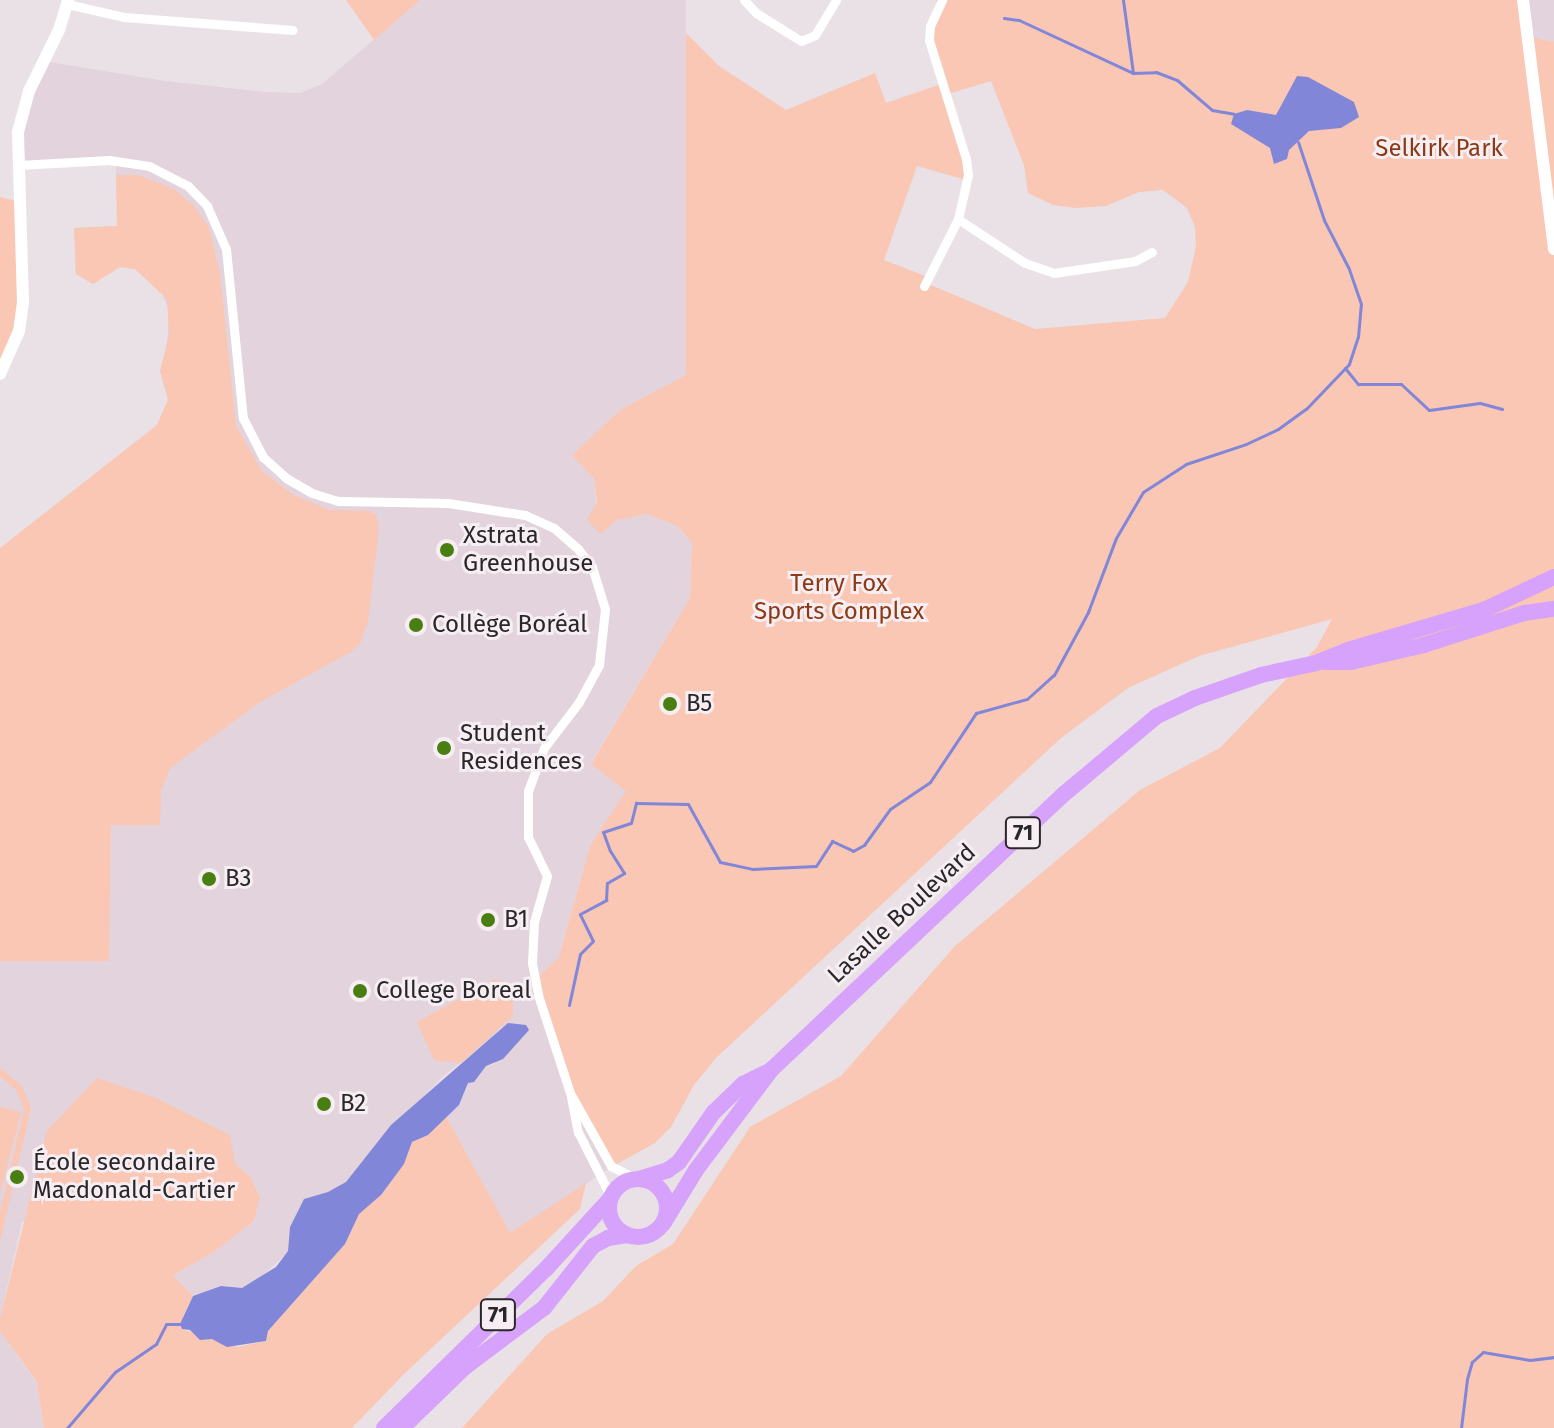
<!DOCTYPE html>
<meta charset="utf-8">
<style>
body{margin:0}
#map{position:relative;width:1554px;height:1428px;overflow:hidden;background:#e9e1e6;font-family:"Fira Sans",sans-serif}
div>[style]{position:absolute}
[style*='--x']{left:calc(var(--x)*1px);top:calc(var(--y)*1px);width:calc(var(--w)*1px);rotate:calc(var(--a)*1deg)}
.built>*{inset:0;background:#e2d3dc}
.green>*{inset:0;background:#f9c7b4}
.water>*{inset:0;background:#8186d9}
.stream>*{height:3px;margin:-1.5px;padding:0 1.5px;transform-origin:1.5px;border-radius:1.5px;background:#8186d9}
.street>*{height:9px;margin:-4.5px;padding:0 4.5px;transform-origin:4.5px;border-radius:4.5px;background:#fff}
.secondary>*{height:12px;margin:-6px;padding:0 6px;transform-origin:6px;border-radius:6px;background:#fff}
.highway>*{height:16px;margin:-8px;padding:0 8px;transform-origin:8px;border-radius:8px;background:#d6a2fb}
.highway>.ring{margin:-8px;padding:0;box-sizing:content-box;background:none;border:16px solid #d6a2fb;border-radius:50%}
.dots>*{width:22px;height:22px;translate:-50% -50%;box-sizing:border-box;border:4px solid #f6eef3;border-radius:50%}
span{translate:-50% -50%;white-space:nowrap;text-align:center;line-height:1.15;-webkit-text-stroke:6px #f6eef3;paint-order:stroke}
.shield-label span{padding:2px 6px;background:#f6eef3;border:2px solid;border-radius:6px;-webkit-text-stroke-width:0}
.shield-label{font-size:22px;color:#292728;font-weight:700}
.park-label{font-size:24px;color:#8c3914}
.poi-label{font-size:24px;color:#292728}
.left{translate:0 -50%;text-align:left}
.street-label{font-size:24px;color:#292728}
</style>
<div id="map">
<div class="built">
<i style="clip-path:polygon(420px 0,686px 0,686px 376px,620px 410px,572px 455px,594px 479px,599px 533px,616px 520px,647px 514px,678px 526px,692px 544px,690px 598px,591px 763px,627px 791px,590px 846px,559px 957px,613px 1166px,510px 1234px,446px 1116px,459px 1105px,468px 1083px,486px 1066px,494px 1064px,502px 1026px,488px 1042px,443px 1076px,411px 1110px,391px 1125px,346px 1182px,328px 1193px,304px 1199px,290px 1227px,288px 1252px,258px 1280px,242px 1288px,221px 1286px,193px 1296px,173px 1275px,214px 1252px,254px 1221px,260px 1196px,251px 1178px,235px 1163px,22px 1222px,0 1318px,0 961px,108px 961px,111px 825px,158px 824px,157px 425px,168px 400px,160px 371px,167px 350px,169px 309px,160px 290px,135px 269px,120px 267px,93px 284px,76px 274px,74px 228px,117px 226px,116px 160px,18px 164px,17px 143px,43px 61px,165px 81px,266px 92px,300px 93px,322px 84px)"></i>
<i style="clip-path:polygon(1524px 0,1554px 0,1554px 42px,1527px 36px)"></i>
<i style="clip-path:polygon(0 1331px,37px 1383px,44px 1428px,0 1428px)"></i>
</div>
<div class="green">
<i style="clip-path:polygon(346px 0,420px 0,374px 40px)"></i>
<i style="clip-path:polygon(evenodd,935px 0,1524px 0,1527px 36px,1554px 42px,1554px 1428px,462px 1428px,547px 1334px,603px 1301px,636px 1266px,673px 1244px,750px 1127px,841px 1076px,955px 946px,1140px 790px,1220px 748px,1317px 647px,1332px 619px,1199px 656px,1128px 688px,1061px 738px,716px 1058px,694px 1085px,671px 1127px,655px 1143px,613px 1166px,589px 1132px,534px 981px,559px 957px,590px 846px,626px 791px,591px 764px,690px 598px,692px 544px,678px 526px,647px 514px,617px 520px,600px 534px,587px 520px,597px 503px,594px 479px,572px 455px,620px 410px,686px 375px,686px 33px,719px 66px,786px 110px,875px 73px,886px 103px,941px 84px,928px 40px,940px 3px,935px 0,991px 81px,1024px 165px,1028px 193px,1053px 205px,1076px 208px,1106px 206px,1139px 192px,1163px 190px,1187px 208px,1195px 227px,1196px 246px,1188px 282px,1165px 318px,1035px 329px,926px 283px,928px 277px,884px 260px,917px 166px,966px 180px,966px 159px,945px 95px,991px 81px)"></i>
<i style="clip-path:polygon(116px 175px,138px 175px,174px 189px,194px 206px,209px 228px,220px 273px,236px 426px,262px 471px,293px 495px,311px 502px,330px 510px,370px 511px,376px 515px,379px 528px,368px 621px,360px 644px,349px 653px,260px 702px,170px 768px,161px 791px,160px 825px,111px 825px,109px 961px,0 961px,0 548px,157px 425px,168px 400px,160px 371px,169px 334px,167px 299px,135px 269px,120px 267px,93px 284px,76px 274px,74px 228px,117px 226px)"></i>
<i style="clip-path:polygon(0 197px,19px 202px,22px 302px,0 373px)"></i>
<i style="clip-path:polygon(493px 980px,512px 983px,513px 1016px,461px 1063px,434px 1060px,417px 1022px)"></i>
<i style="clip-path:polygon(0 1068px,22px 1086px,31px 1108px,0 1242px,0 1213px,24px 1109px,16px 1090px,0 1076px)"></i>
<i style="clip-path:polygon(97px 1078px,156px 1098px,230px 1135px,235px 1163px,251px 1178px,260px 1197px,254px 1221px,214px 1252px,173px 1275px,193px 1296px,183px 1316px,182px 1329px,237px 1347px,266px 1341px,268px 1331px,345px 1244px,358px 1214px,381px 1195px,404px 1164px,412px 1142px,428px 1135px,446px 1116px,510px 1233px,586px 1183px,580px 1209px,404px 1374px,352px 1428px,44px 1428px,37px 1382px,0 1331px,0 1318px,47px 1131px)"></i>
<i style="clip-path:polygon(0 1107px,21px 1112px,0 1194px)"></i>
</div>
<div class="water">
<i style="clip-path:polygon(1297px 76px,1308px 77px,1354px 102px,1359px 117px,1341px 128px,1309px 131px,1289px 150px,1287px 159px,1274px 164px,1270px 148px,1231px 124px,1234px 114px,1247px 110px,1276px 115px)"></i>
<i style="clip-path:polygon(508px 1023px,526px 1025px,529px 1030px,503px 1059px,486px 1066px,474px 1082px,468px 1083px,459px 1105px,428px 1135px,412px 1142px,404px 1164px,381px 1195px,359px 1214px,345px 1244px,268px 1331px,266px 1341px,227px 1347px,212px 1339px,200px 1340px,190px 1330px,182px 1329px,180px 1324px,193px 1296px,221px 1286px,242px 1288px,276px 1267px,288px 1251px,290px 1227px,304px 1199px,328px 1192px,346px 1182px,391px 1125px)"></i>
</div>
<div class="stream">
<i style="--x:1123;--y:0;--w:74;--a:82.2"></i>
<i style="--x:1004;--y:18;--w:15;--a:8"></i>
<i style="--x:1019;--y:20;--w:126;--a:24.9"></i>
<i style="--x:1133;--y:73;--w:23;--a:-2"></i>
<i style="--x:1156;--y:72;--w:22;--a:21"></i>
<i style="--x:1177;--y:80;--w:46;--a:40.6"></i>
<i style="--x:1212;--y:110;--w:22;--a:10"></i>
<i style="--x:1345;--y:368;--w:21;--a:51"></i>
<i style="--x:1358;--y:384;--w:43;--a:0"></i>
<i style="--x:1401;--y:384;--w:38;--a:43"></i>
<i style="--x:1429;--y:410;--w:51;--a:-7.8"></i>
<i style="--x:1480;--y:403;--w:23;--a:15"></i>
<i style="--x:569;--y:1005;--w:52;--a:-77.8"></i>
<i style="--x:580;--y:954;--w:18;--a:-45"></i>
<i style="--x:593;--y:941;--w:30;--a:-116"></i>
<i style="--x:580;--y:914;--w:30;--a:-28"></i>
<i style="--x:606;--y:900;--w:17;--a:-87"></i>
<i style="--x:607;--y:883;--w:20;--a:-30"></i>
<i style="--x:624;--y:873;--w:26;--a:-122"></i>
<i style="--x:610;--y:851;--w:20;--a:-110"></i>
<i style="--x:603;--y:832;--w:29;--a:-18"></i>
<i style="--x:631;--y:823;--w:21;--a:-76"></i>
<i style="--x:636;--y:803;--w:52;--a:1.1"></i>
<i style="--x:688;--y:804;--w:66;--a:61.1"></i>
<i style="--x:720;--y:862;--w:33;--a:12"></i>
<i style="--x:752;--y:869;--w:64;--a:-2.7"></i>
<i style="--x:816;--y:866;--w:30;--a:-57"></i>
<i style="--x:832;--y:841;--w:23;--a:25"></i>
<i style="--x:853;--y:851;--w:13;--a:-29"></i>
<i style="--x:864;--y:845;--w:44;--a:-54.2"></i>
<i style="--x:890;--y:809;--w:48;--a:-34"></i>
<i style="--x:930;--y:782;--w:83;--a:-56.3"></i>
<i style="--x:976;--y:713;--w:53;--a:-15.4"></i>
<i style="--x:1027;--y:699;--w:36;--a:-42"></i>
<i style="--x:1054;--y:675;--w:72;--a:-61.6"></i>
<i style="--x:1088;--y:612;--w:79;--a:-69.3"></i>
<i style="--x:1116;--y:538;--w:53;--a:-59.6"></i>
<i style="--x:1143;--y:492;--w:51;--a:-33.1"></i>
<i style="--x:1186;--y:464;--w:63;--a:-18.4"></i>
<i style="--x:1246;--y:444;--w:35;--a:-25"></i>
<i style="--x:1278;--y:429;--w:34;--a:-36"></i>
<i style="--x:1306;--y:409;--w:62;--a:-46.3"></i>
<i style="--x:1349;--y:364;--w:28;--a:-72"></i>
<i style="--x:1358;--y:337;--w:33;--a:-85"></i>
<i style="--x:1361;--y:304;--w:39;--a:-109"></i>
<i style="--x:1348;--y:267;--w:53;--a:-117.1"></i>
<i style="--x:1324;--y:220;--w:82;--a:-108.4"></i>
<i style="--x:67;--y:1428;--w:74;--a:-49.4"></i>
<i style="--x:115;--y:1372;--w:50;--a:-34.3"></i>
<i style="--x:156;--y:1344;--w:22;--a:-63"></i>
<i style="--x:166;--y:1324;--w:14;--a:0"></i>
<i style="--x:1461;--y:1428;--w:49;--a:-83"></i>
<i style="--x:1467;--y:1379;--w:18;--a:-74"></i>
<i style="--x:1472;--y:1362;--w:15;--a:-42"></i>
<i style="--x:1483;--y:1352;--w:48;--a:9.7"></i>
<i style="--x:1530;--y:1360;--w:24;--a:-7"></i>
</div>
<div class="street">
<i style="--x:744;--y:0;--w:18;--a:47"></i>
<i style="--x:756;--y:13;--w:53;--a:31.9"></i>
<i style="--x:801;--y:41;--w:15;--a:-23"></i>
<i style="--x:815;--y:35;--w:41;--a:-59"></i>
<i style="--x:67;--y:4;--w:58;--a:12.8"></i>
<i style="--x:124;--y:17;--w:169;--a:4.4"></i>
<i style="--x:18;--y:165;--w:91;--a:-3.1"></i>
<i style="--x:109;--y:160;--w:40;--a:8.5"></i>
<i style="--x:149;--y:166;--w:44;--a:27.1"></i>
<i style="--x:188;--y:186;--w:28;--a:46"></i>
<i style="--x:207;--y:206;--w:47;--a:66.2"></i>
<i style="--x:226;--y:249;--w:170;--a:84.3"></i>
<i style="--x:243;--y:418;--w:44;--a:62.9"></i>
<i style="--x:263;--y:457;--w:31;--a:42"></i>
<i style="--x:286;--y:478;--w:30;--a:30"></i>
<i style="--x:312;--y:493;--w:28;--a:17"></i>
<i style="--x:339;--y:501;--w:109;--a:1.1"></i>
<i style="--x:448;--y:503;--w:78;--a:8.9"></i>
<i style="--x:525;--y:515;--w:32;--a:24"></i>
<i style="--x:554;--y:528;--w:32;--a:41"></i>
<i style="--x:578;--y:549;--w:23;--a:52"></i>
<i style="--x:592;--y:567;--w:44;--a:72.8"></i>
<i style="--x:605;--y:609;--w:56;--a:96.1"></i>
<i style="--x:599;--y:665;--w:42;--a:118.4"></i>
<i style="--x:579;--y:702;--w:58;--a:127.3"></i>
<i style="--x:544;--y:748;--w:46;--a:110.4"></i>
<i style="--x:528;--y:791;--w:46;--a:90"></i>
<i style="--x:528;--y:837;--w:43;--a:64"></i>
<i style="--x:547;--y:876;--w:48;--a:105.8"></i>
<i style="--x:534;--y:922;--w:41;--a:92.8"></i>
<i style="--x:532;--y:963;--w:33;--a:79"></i>
<i style="--x:538;--y:995;--w:103;--a:71.9"></i>
<i style="--x:570;--y:1093;--w:84;--a:60.7"></i>
<i style="--x:611;--y:1166;--w:28;--a:27"></i>
<i style="--x:958;--y:219;--w:80;--a:33.3"></i>
<i style="--x:1025;--y:263;--w:31;--a:19"></i>
<i style="--x:1054;--y:273;--w:82;--a:-8.4"></i>
<i style="--x:1135;--y:261;--w:19;--a:-28"></i>
<i style="--x:924;--y:286;--w:75;--a:-63.1"></i>
<i style="--x:958;--y:219;--w:45;--a:-77.2"></i>
<i style="--x:968;--y:175;--w:16;--a:-97"></i>
<i style="--x:966;--y:159;--w:125;--a:-107.3"></i>
<i style="--x:929;--y:40;--w:14;--a:-86"></i>
<i style="--x:930;--y:26;--w:29;--a:-65"></i>
<i style="--x:571;--y:1097;--w:36;--a:79"></i>
<i style="--x:578;--y:1132;--w:73;--a:63.1"></i>
</div>
<div class="secondary">
<i style="--x:1523;--y:0;--w:251;--a:82.9"></i>
<i style="--x:0;--y:374;--w:47;--a:-66.2"></i>
<i style="--x:19;--y:331;--w:29;--a:-82"></i>
<i style="--x:23;--y:302;--w:170;--a:-91.7"></i>
<i style="--x:18;--y:132;--w:42;--a:-75"></i>
<i style="--x:29;--y:91;--w:68;--a:-63.8"></i>
<i style="--x:59;--y:30;--w:31;--a:-73"></i>
</div>
<div class="highway">
<i style="--x:1325;--y:662;--w:26;--a:0"></i>
<i style="--x:1351;--y:662;--w:75;--a:-13.1"></i>
<i style="--x:1424;--y:645;--w:105;--a:-17.7"></i>
<i style="--x:1524;--y:613;--w:30;--a:-8"></i>
<i class="ring" style="left:609px;top:1179px;width:42px;height:42px"></i>
<i style="--x:639;--y:1179;--w:30;--a:-17"></i>
<i style="--x:668;--y:1170;--w:14;--a:-36"></i>
<i style="--x:679;--y:1162;--w:60;--a:-55.2"></i>
<i style="--x:713;--y:1113;--w:42;--a:-44"></i>
<i style="--x:743;--y:1084;--w:30;--a:-26"></i>
<i style="--x:663;--y:1224;--w:63;--a:-58.6"></i>
<i style="--x:696;--y:1170;--w:125;--a:-53.1"></i>
<i style="--x:771;--y:1070;--w:403;--a:-43.3"></i>
<i style="--x:1064;--y:794;--w:121;--a:-40"></i>
<i style="--x:1157;--y:716;--w:42;--a:-25.3"></i>
<i style="--x:1195;--y:698;--w:70;--a:-19.2"></i>
<i style="--x:1261;--y:675;--w:56;--a:-12.3"></i>
<i style="--x:1316;--y:663;--w:35;--a:-22"></i>
<i style="--x:1348;--y:650;--w:144;--a:-16.5"></i>
<i style="--x:1486;--y:609;--w:75;--a:-25.2"></i>
<i style="--x:384;--y:1428;--w:227;--a:-44.5"></i>
<i style="--x:546;--y:1269;--w:95;--a:-47.6"></i>
<i style="--x:402;--y:1428;--w:88;--a:-44.1"></i>
<i style="--x:465;--y:1367;--w:99;--a:-36.8"></i>
<i style="--x:544;--y:1308;--w:79;--a:-51.7"></i>
<i style="--x:593;--y:1246;--w:17;--a:-28"></i>
<i style="--x:608;--y:1238;--w:19;--a:-9"></i>
</div>
<div class="dots">
<i style="left:447px;top:550px;background:#497e12"></i>
<i style="left:416px;top:625px;background:#497e12"></i>
<i style="left:670px;top:704px;background:#497e12"></i>
<i style="left:444px;top:748px;background:#497e12"></i>
<i style="left:209px;top:879px;background:#497e12"></i>
<i style="left:488px;top:920px;background:#497e12"></i>
<i style="left:360px;top:991px;background:#497e12"></i>
<i style="left:324px;top:1104px;background:#497e12"></i>
<i style="left:17px;top:1177px;background:#497e12"></i>
</div>
<div class="shield-label">
<span style="left:1023px;top:833px">71</span>
<span style="left:498px;top:1315px">71</span>
</div>
<div class="park-label">
<span style="left:1439px;top:149px">Selkirk Park</span>
<span style="left:839px;top:598px">Terry Fox<br>Sports Complex</span>
</div>
<div class="poi-label">
<span class="left" style="left:463px;top:550px">Xstrata<br>Greenhouse</span>
<span class="left" style="left:432px;top:625px">Collège Boréal</span>
<span class="left" style="left:686px;top:704px">B5</span>
<span class="left" style="left:460px;top:748px">Student<br>Residences</span>
<span class="left" style="left:225px;top:879px">B3</span>
<span class="left" style="left:504px;top:920px">B1</span>
<span class="left" style="left:376px;top:991px">College Boreal</span>
<span class="left" style="left:340px;top:1104px">B2</span>
<span class="left" style="left:33px;top:1177px">École secondaire<br>Macdonald-Cartier</span>
</div>
<div class="street-label">
<span style="left:902px;top:914px;rotate:-43deg">Lasalle Boulevard</span>
</div>
</div>
